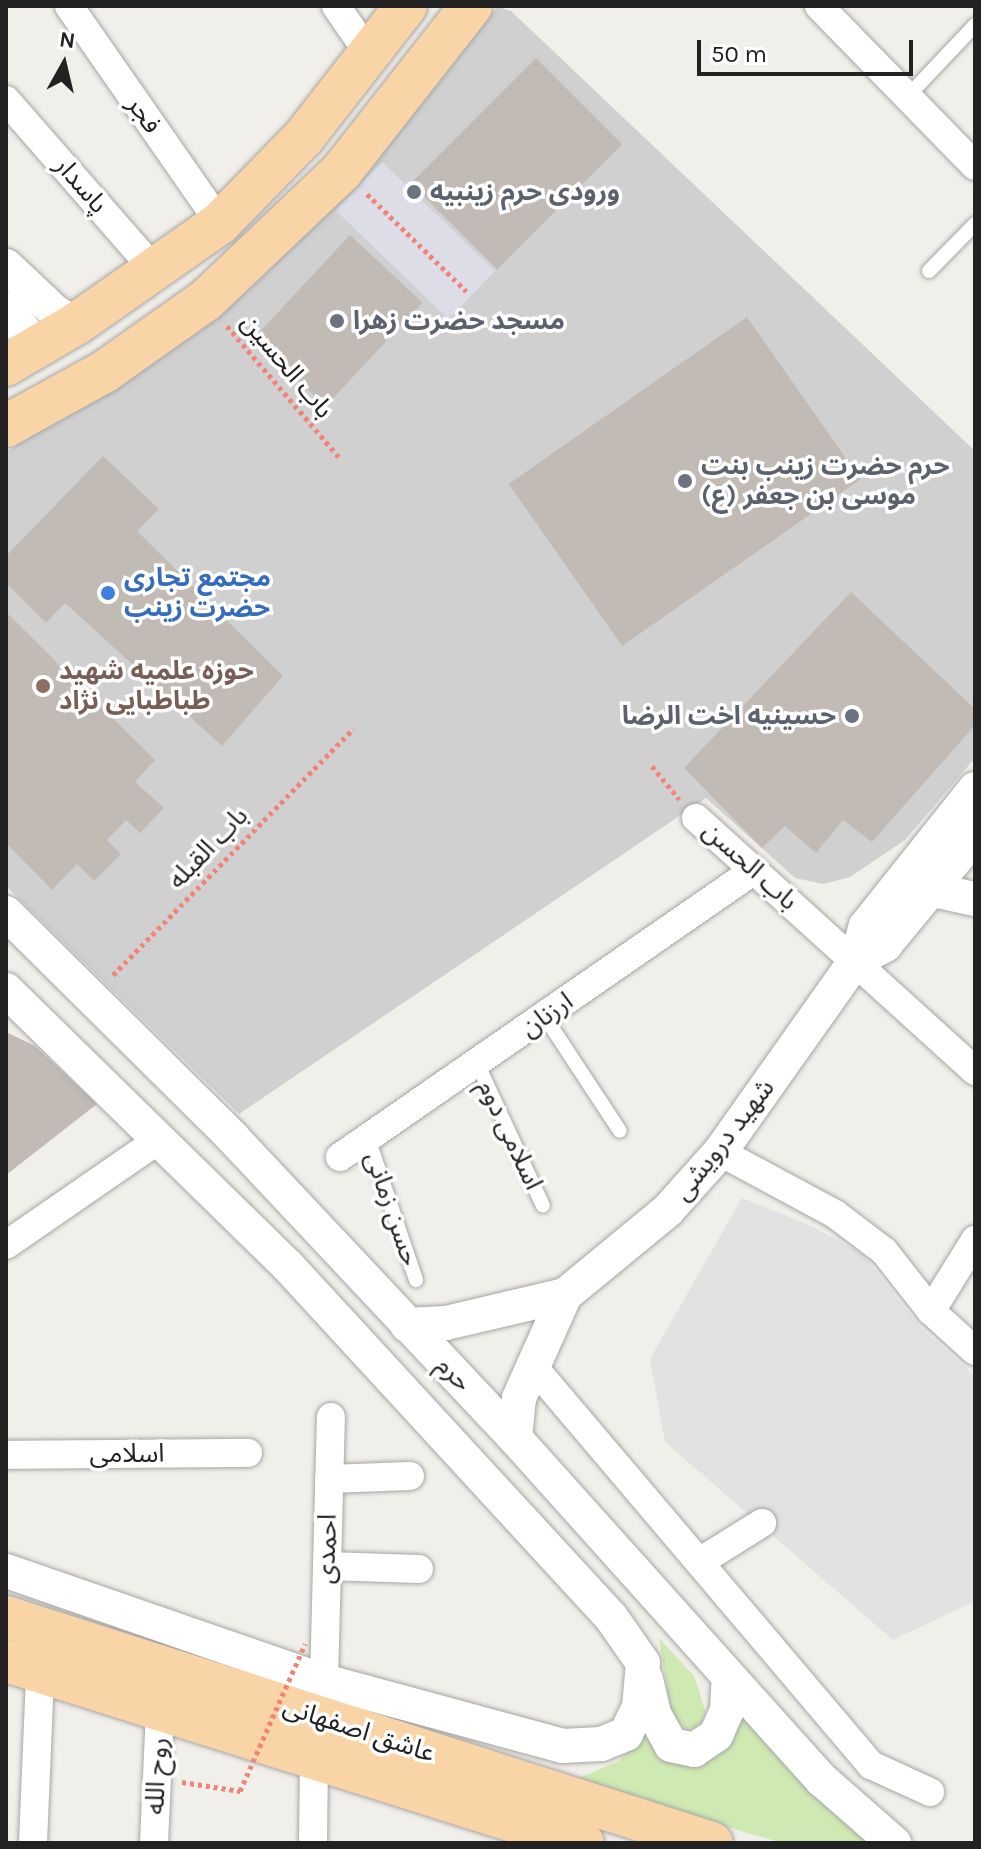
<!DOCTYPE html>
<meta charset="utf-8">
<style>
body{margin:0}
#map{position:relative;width:981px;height:1849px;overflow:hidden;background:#f1efe9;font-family:Karla,"Noto Sans Arabic",sans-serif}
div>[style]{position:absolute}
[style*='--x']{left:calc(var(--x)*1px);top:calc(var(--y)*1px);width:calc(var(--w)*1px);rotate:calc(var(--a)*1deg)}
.religious>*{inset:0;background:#d0d0d0}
.grass>*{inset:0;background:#cee9b2}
.parking>*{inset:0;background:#e2e2e2}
.plaza>*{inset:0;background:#dddde7;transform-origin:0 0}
.building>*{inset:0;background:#c2bbb5;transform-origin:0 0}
.path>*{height:5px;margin-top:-2.5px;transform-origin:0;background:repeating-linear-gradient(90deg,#f58277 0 4px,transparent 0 8px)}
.roads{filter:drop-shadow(0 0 2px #a6a6a6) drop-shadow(0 0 2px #a6a6a6)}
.service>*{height:14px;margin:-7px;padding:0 7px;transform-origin:7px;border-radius:7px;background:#fff}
.minor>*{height:28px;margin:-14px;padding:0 14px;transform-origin:14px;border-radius:14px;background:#fff}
.tertiary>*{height:34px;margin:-17px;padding:0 17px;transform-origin:17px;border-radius:17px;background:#fff}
.primary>*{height:42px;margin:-21px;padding:0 21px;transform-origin:21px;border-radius:21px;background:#f9d4a7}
.path-bridge>*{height:5px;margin-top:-2.5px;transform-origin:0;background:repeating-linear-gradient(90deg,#f58277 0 4px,transparent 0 8px)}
.dots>*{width:22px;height:22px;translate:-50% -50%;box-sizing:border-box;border:4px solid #fff;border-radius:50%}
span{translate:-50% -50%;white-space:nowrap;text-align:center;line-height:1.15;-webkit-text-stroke:7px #fff;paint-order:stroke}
.street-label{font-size:26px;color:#222}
.worship-label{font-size:26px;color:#5b616d;font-weight:700}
.left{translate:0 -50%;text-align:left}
.right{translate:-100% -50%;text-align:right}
.shop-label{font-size:26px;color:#366cbe;font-weight:700}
.education-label{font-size:26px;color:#785e54;font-weight:700}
.frame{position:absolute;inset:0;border:8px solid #222;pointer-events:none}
.north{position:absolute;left:24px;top:24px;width:80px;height:80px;-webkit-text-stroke:6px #fff;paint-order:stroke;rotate:8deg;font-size:22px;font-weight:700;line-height:32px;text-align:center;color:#222}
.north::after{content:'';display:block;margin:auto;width:28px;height:36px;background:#222;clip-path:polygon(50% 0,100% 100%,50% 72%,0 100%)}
.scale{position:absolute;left:697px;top:40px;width:216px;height:36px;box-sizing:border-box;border:4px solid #222;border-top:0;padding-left:10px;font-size:24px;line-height:28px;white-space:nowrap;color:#222;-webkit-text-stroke:6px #fff;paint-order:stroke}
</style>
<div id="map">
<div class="religious">
<i style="clip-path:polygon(498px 7px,511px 11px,975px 451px,975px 758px,905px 840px,850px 877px,823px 884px,795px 878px,706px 798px,239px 1114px,6px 886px,6px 452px,101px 394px)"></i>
</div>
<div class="grass">
<i style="clip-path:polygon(659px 1638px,694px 1676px,705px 1710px,701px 1725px,688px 1730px,672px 1719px)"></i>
<i style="clip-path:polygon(740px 1714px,807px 1788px,867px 1843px,782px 1843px,572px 1781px,619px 1761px,642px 1735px,665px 1756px,690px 1765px,714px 1757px,734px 1739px)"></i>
</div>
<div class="parking">
<i style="clip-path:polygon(742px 1198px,814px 1227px,863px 1255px,921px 1328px,975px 1376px,975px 1601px,893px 1640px,665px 1442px,650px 1359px)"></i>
</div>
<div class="plaza">
<i style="left:382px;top:162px;width:157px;height:67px;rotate:44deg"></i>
</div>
<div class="building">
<i style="left:536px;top:58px;width:122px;height:177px;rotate:45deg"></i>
<i style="left:350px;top:235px;width:99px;height:142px;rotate:43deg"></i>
<i style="left:747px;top:317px;width:198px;height:291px;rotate:55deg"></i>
<i style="clip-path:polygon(103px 456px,159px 509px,137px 531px,283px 676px,222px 746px,65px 603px,46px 623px,6px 583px,6px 556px)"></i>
<i style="clip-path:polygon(851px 592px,975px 709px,975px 725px,872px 842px,843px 820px,816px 853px,785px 826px,762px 848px,684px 768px)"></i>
<i style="clip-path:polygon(6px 612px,155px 760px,135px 782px,164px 808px,140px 833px,126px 820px,107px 840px,121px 854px,94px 881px,77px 864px,52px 890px,6px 843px)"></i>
<i style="clip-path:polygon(6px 1032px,35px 1046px,97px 1104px,6px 1175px)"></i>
</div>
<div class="path">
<i style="--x:367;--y:194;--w:139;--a:44.4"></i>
<i style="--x:227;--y:326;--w:172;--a:49.5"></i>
<i style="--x:652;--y:766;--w:43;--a:50.7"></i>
<i style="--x:113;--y:975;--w:344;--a:-45.7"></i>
<i style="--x:182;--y:1782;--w:59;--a:8.8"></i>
</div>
<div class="roads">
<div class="service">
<i style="--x:907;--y:97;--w:99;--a:-46.6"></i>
<i style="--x:929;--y:271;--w:66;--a:-45.6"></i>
<i style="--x:545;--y:1017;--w:136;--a:56.7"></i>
<i style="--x:477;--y:1063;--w:157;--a:65.2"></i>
<i style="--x:368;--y:1138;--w:150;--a:71.3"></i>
</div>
<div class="minor">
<i style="--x:69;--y:6;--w:264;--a:55.2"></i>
<i style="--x:336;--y:6;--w:58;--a:55.5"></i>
<i style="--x:819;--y:6;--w:223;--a:45.7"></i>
<i style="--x:6;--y:100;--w:227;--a:48.9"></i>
<i style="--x:696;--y:818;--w:377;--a:42.2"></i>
<i style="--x:720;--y:1152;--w:131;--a:28.3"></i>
<i style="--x:835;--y:1214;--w:61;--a:37.1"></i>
<i style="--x:884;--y:1251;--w:76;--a:51.9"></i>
<i style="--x:931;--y:1311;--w:59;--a:42.3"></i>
<i style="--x:340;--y:1157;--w:502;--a:-34.7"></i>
<i style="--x:6;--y:1245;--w:188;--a:-34.6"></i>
<i style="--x:931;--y:1311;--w:84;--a:-58.2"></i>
<i style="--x:531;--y:1364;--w:526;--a:49.71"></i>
<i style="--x:871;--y:1765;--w:65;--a:24.6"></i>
<i style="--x:6;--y:1455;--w:242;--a:-0.5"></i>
<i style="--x:329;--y:1479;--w:81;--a:-2.1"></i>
<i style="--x:701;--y:1561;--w:72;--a:-31.9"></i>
<i style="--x:327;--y:1566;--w:92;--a:1.9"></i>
<i style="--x:324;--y:1681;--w:264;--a:-88.5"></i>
<i style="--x:33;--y:1843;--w:168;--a:-87.6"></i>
<i style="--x:154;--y:1843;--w:133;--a:-87.4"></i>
<i style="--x:313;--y:1843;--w:85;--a:-89.3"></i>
</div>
<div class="tertiary">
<i style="--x:6;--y:266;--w:67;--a:43.2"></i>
<i style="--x:55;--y:312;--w:24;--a:30"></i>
<i style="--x:6;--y:309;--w:30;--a:50"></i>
<i style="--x:25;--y:332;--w:21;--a:76"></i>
<i style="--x:933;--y:890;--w:43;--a:12.1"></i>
<i style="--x:6;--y:913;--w:320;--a:44.7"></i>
<i style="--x:233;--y:1138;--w:412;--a:46.8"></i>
<i style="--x:515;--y:1438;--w:460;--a:48.1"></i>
<i style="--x:822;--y:1780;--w:96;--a:41.2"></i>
<i style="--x:856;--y:960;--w:33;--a:-27"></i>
<i style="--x:885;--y:945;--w:141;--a:-50.5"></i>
<i style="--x:6;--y:990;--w:393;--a:44.4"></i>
<i style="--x:287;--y:1265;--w:478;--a:47.4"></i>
<i style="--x:611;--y:1617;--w:56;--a:55.2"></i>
<i style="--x:643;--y:1663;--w:44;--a:95.2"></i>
<i style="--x:639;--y:1707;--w:30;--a:116"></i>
<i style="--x:626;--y:1734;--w:27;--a:158"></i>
<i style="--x:601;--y:1744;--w:38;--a:177"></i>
<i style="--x:563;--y:1746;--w:248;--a:-164.8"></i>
<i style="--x:324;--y:1681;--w:336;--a:-160.9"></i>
<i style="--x:407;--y:1325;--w:39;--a:-3"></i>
<i style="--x:446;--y:1323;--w:122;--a:-13.2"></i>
<i style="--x:515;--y:1438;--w:40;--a:-84.3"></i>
<i style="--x:519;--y:1398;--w:113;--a:-65.9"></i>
<i style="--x:565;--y:1295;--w:134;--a:-39.5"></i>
<i style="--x:668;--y:1210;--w:78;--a:-48.1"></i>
<i style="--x:720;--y:1152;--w:235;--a:-54.7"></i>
<i style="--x:856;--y:960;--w:35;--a:-74"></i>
<i style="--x:866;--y:926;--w:175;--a:-51.5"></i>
<i style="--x:646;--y:1679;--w:36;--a:77"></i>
<i style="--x:654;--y:1714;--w:35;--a:61"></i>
<i style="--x:671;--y:1745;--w:24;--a:12"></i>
<i style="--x:694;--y:1750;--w:27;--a:-34"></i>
<i style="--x:716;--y:1735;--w:27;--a:-66"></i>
<i style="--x:727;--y:1710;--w:33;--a:-87"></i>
</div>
<div class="primary">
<i style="--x:6;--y:365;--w:81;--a:-30.4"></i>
<i style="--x:76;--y:324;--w:176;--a:-35"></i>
<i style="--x:220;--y:223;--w:120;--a:-45.7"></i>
<i style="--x:304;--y:137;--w:166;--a:-52.1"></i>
<i style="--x:6;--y:426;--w:112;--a:-28.9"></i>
<i style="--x:104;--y:372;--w:125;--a:-35.2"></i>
<i style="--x:206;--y:300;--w:186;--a:-43.5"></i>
<i style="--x:341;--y:172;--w:211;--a:-51.9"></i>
<i style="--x:6;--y:1617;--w:741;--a:17.75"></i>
<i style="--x:6;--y:1661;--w:605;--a:17.51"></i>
</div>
</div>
<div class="path-bridge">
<i style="--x:240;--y:1791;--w:161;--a:-66.1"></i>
</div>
<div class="dots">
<i style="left:414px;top:192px;background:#6b7280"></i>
<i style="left:337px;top:321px;background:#6b7280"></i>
<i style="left:685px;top:481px;background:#6b7280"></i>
<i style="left:108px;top:593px;background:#3f7fe0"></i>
<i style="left:43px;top:686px;background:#8d6e63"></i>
<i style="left:852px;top:716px;background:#6b7280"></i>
</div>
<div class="street-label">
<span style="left:144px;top:115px;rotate:55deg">فجر</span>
<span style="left:81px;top:185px;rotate:49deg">پاسدار</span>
<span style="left:287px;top:366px;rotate:50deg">باب الحسین</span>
<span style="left:208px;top:848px;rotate:-46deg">باب القبله</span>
<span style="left:750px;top:866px;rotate:42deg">باب الحسن</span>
<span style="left:547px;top:1015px;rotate:-35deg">ارزنان</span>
<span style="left:510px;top:1135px;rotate:65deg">اسلامی دوم</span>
<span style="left:724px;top:1140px;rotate:-52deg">شهید درویشی</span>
<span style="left:392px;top:1209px;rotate:71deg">حسن زمانی</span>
<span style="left:454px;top:1374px;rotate:46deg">حرم</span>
<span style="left:127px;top:1454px">اسلامی</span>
<span style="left:327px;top:1549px;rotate:-88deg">احمدی</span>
<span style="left:359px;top:1730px;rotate:18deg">عاشق اصفهانی</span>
<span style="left:157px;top:1776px;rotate:-87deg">روح الله</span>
</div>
<div class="worship-label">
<span class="left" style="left:430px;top:192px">ورودی حرم زینبیه</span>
<span class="left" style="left:353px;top:321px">مسجد حضرت زهرا</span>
<span class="left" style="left:701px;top:481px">حرم حضرت زینب بنت<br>موسی بن جعفر (ع)</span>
<span class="right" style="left:836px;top:716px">حسینیه اخت الرضا</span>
</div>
<div class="shop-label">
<span class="left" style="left:124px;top:593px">مجتمع تجاری<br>حضرت زینب</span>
</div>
<div class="education-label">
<span class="left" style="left:59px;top:686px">حوزه علمیه شهید<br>طباطبایی نژاد</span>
</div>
<div class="frame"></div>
<div class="north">N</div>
<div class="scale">50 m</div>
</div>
